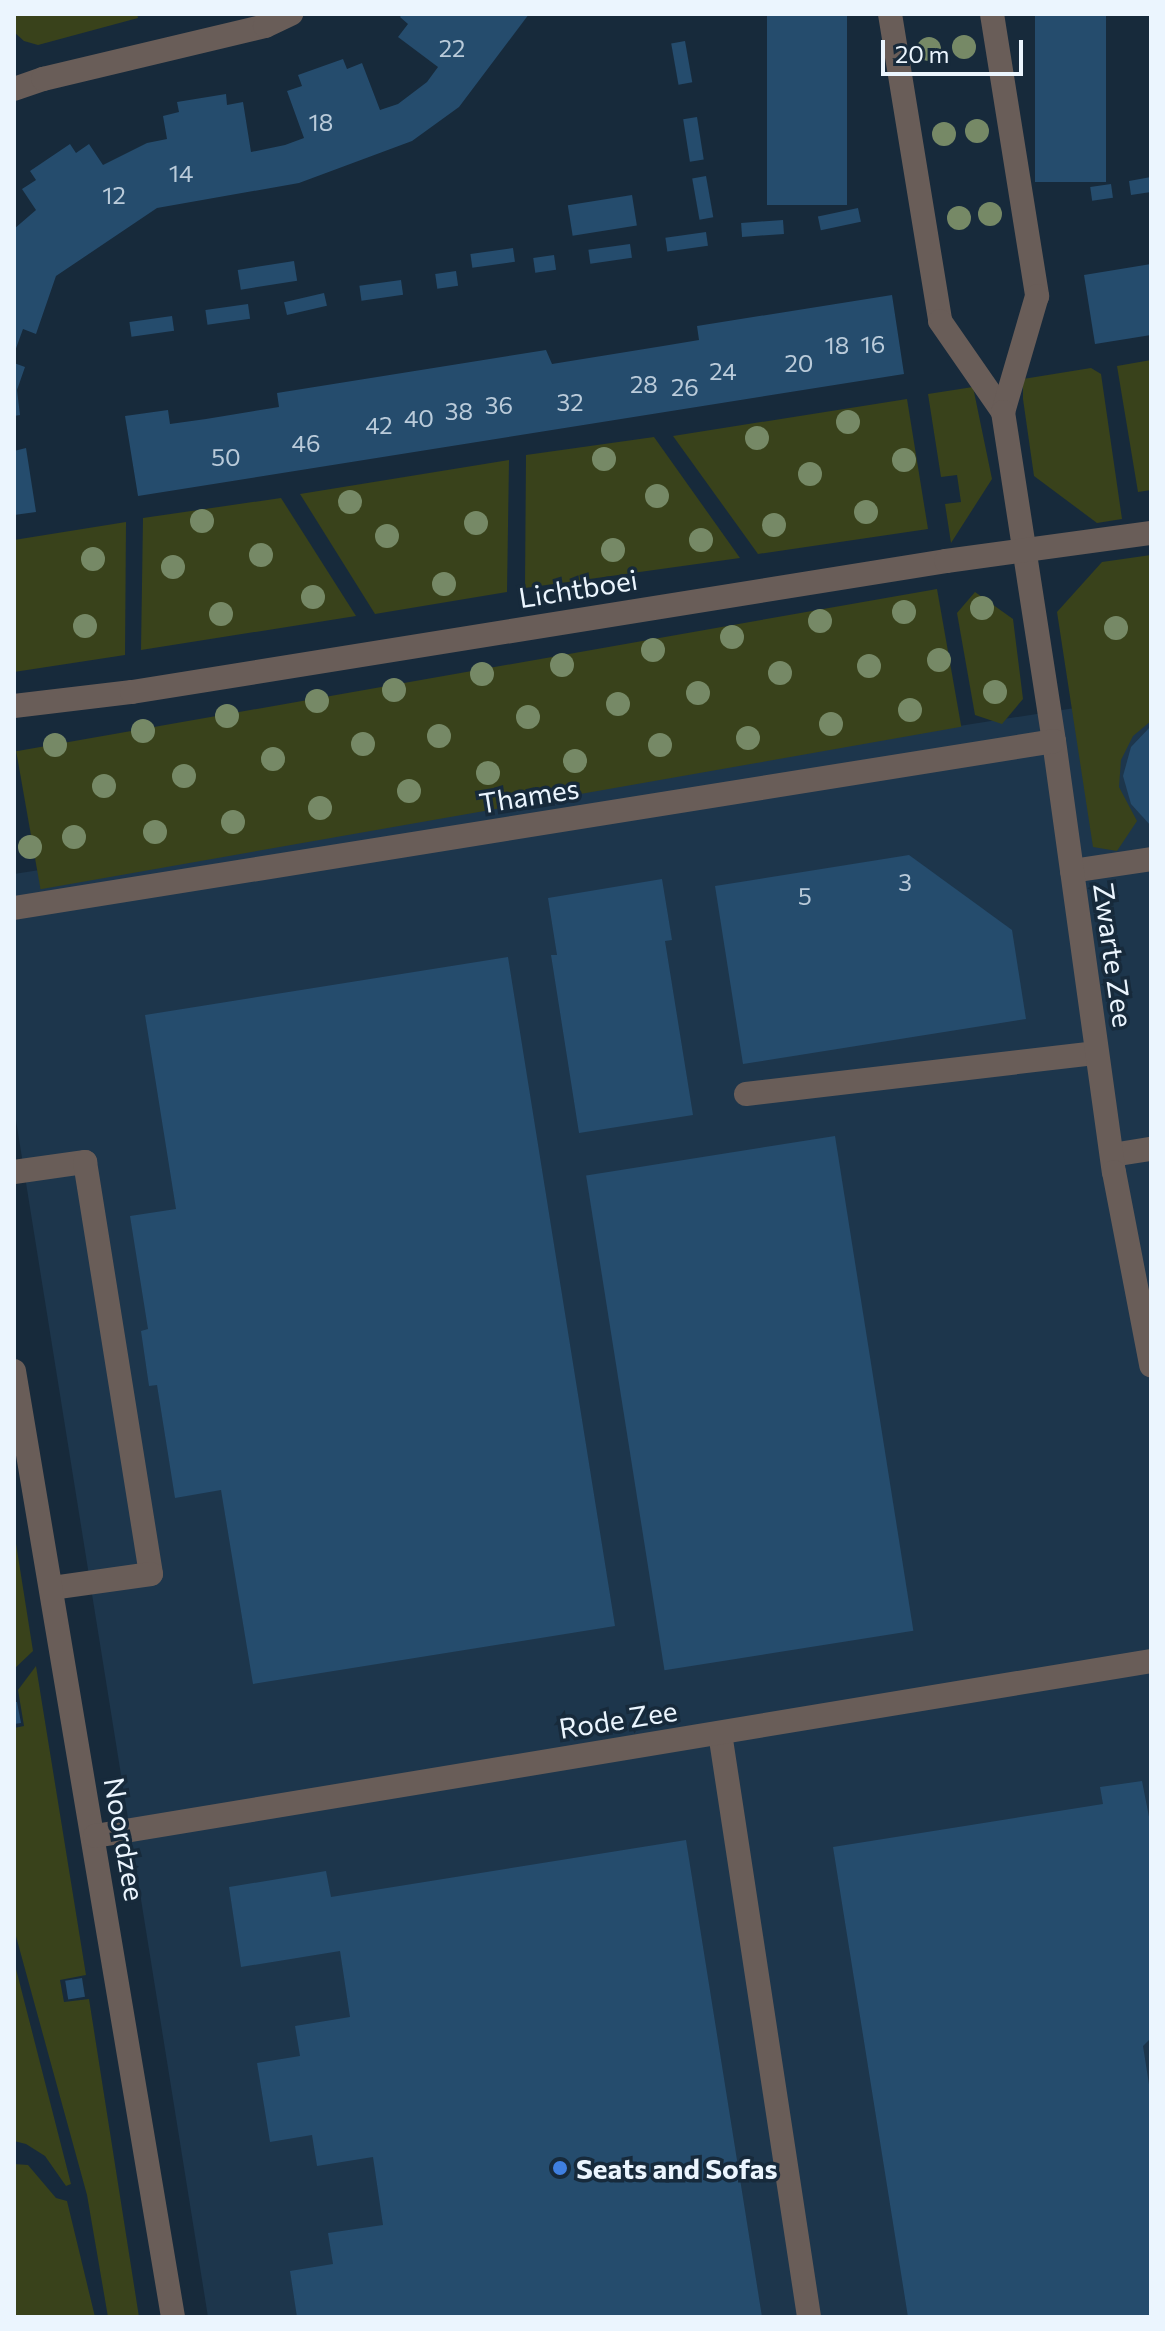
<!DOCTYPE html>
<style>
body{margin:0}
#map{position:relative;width:1165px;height:2331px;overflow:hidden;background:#172a3b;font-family:Commissioner,sans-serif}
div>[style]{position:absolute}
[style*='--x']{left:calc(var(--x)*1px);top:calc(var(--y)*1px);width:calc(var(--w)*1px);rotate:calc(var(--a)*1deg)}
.built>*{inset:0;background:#1d364c}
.green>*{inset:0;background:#39421b;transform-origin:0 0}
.building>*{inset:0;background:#254c6d;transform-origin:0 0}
.lane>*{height:24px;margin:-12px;padding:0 12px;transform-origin:12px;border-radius:12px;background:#695d58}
.street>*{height:24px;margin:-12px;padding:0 12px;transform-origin:12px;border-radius:12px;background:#695d58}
.trees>*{width:24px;height:24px;margin:-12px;border-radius:50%;background:#768966}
.dots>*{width:22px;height:22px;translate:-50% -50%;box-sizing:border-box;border:4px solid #172a3b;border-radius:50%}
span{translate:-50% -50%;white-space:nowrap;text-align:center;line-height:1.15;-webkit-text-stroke:7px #172a3b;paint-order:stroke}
.number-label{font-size:24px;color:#bacbda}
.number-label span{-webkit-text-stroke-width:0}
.street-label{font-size:28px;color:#ebf5fe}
.poi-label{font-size:28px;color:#ebf5fe;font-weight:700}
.left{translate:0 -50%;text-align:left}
.frame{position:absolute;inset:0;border:16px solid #ebf5fe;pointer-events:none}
.scale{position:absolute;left:881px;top:40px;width:142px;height:36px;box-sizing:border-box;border:4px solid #ebf5fe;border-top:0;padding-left:10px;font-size:24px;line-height:28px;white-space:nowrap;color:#ebf5fe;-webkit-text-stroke:6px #172a3b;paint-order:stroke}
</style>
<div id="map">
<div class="built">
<i style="clip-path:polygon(1151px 696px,1151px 2317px,208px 2317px,14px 1108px,14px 874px)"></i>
</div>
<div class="green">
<i style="clip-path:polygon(14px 14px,137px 14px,138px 18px,38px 45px,24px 41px,14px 32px)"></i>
<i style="clip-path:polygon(1151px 360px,1151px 490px,1138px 492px,1117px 366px)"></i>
<i style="clip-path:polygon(1091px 368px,1101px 374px,1122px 519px,1097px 523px,1034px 476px,1023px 399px,1023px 379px)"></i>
<i style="clip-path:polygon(973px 387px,992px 479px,951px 543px,945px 504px,961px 502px,957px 475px,941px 477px,928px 394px)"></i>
<i style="clip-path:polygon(907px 399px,928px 529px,758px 554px,673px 436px)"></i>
<i style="clip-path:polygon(654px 437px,740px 558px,525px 588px,526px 455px)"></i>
<i style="clip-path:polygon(509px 460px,507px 592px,375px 614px,300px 494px)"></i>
<i style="clip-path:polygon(281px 498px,356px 616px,141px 650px,143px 518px)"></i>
<i style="clip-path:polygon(126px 522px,125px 655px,14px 672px,14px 540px)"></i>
<i style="clip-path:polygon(1151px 555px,1151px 721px,1133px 736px,1121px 760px,1119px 787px,1137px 821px,1117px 851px,1093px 847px,1057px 612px,1102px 562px)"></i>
<i style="left:937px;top:589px;width:140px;height:935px;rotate:80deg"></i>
<i style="clip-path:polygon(975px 592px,1013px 619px,1023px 699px,1002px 724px,975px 715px,957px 613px)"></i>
<i style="clip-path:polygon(14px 1531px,33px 1651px,14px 1669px)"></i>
<i style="clip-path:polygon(36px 1666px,86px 1975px,60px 1980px,64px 2002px,89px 1999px,139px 2317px,108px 2317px,87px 2195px,14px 1929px,14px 1728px,24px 1726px,18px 1690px)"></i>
<i style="clip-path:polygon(14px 1961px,71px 2184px,66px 2186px,45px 2156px,26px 2144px,14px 2141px)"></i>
<i style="clip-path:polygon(14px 2164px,28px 2165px,56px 2198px,67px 2201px,95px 2317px,14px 2317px)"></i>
</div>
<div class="building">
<i style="clip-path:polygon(402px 14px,529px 14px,459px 107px,412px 141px,299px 183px,157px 208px,56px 276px,36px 334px,23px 329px,14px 354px,14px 229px,36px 210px,22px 189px,36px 180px,30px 171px,70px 144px,76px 153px,89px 144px,103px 165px,147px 143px,167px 139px,163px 116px,179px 112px,177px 102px,226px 94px,227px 105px,243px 102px,251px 152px,285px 145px,304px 138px,287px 91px,302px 86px,298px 75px,343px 59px,347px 69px,362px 63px,380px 110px,398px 104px,427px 82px,438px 67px,398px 37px,408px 24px,400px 17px)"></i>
<i style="left:767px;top:14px;width:80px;height:191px"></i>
<i style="left:1035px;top:14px;width:71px;height:168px"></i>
<i style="left:685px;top:41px;width:42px;height:14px;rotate:80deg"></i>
<i style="left:697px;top:117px;width:43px;height:14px;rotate:81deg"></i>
<i style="left:706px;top:176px;width:42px;height:14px;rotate:80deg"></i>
<i style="clip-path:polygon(1151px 177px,1151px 192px,1131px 195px,1129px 181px)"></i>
<i style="left:1111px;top:184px;width:14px;height:21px;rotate:82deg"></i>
<i style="left:632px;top:195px;width:31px;height:65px;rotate:81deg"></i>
<i style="left:858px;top:208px;width:14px;height:41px;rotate:78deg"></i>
<i style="left:783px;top:220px;width:14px;height:42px;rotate:86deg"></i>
<i style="left:706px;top:232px;width:14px;height:41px;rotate:82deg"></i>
<i style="left:630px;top:244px;width:14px;height:42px;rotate:82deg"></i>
<i style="left:513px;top:248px;width:14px;height:43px;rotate:82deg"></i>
<i style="left:554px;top:255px;width:15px;height:21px;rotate:82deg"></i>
<i style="left:294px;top:261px;width:20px;height:57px;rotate:81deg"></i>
<i style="clip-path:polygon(1151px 264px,1151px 335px,1095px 344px,1084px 275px)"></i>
<i style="left:456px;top:271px;width:15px;height:21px;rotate:82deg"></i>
<i style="left:401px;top:280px;width:15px;height:42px;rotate:82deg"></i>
<i style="left:324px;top:293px;width:13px;height:41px;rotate:77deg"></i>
<i style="clip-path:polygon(892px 295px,904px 374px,138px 496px,125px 416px,168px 410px,170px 424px,206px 419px,279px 407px,277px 393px,546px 350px,552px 364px,663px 346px,699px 340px,697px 326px)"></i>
<i style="left:248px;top:304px;width:15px;height:43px;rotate:82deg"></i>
<i style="left:172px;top:316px;width:15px;height:43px;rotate:82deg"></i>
<i style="clip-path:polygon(14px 363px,25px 367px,17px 390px,20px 415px,14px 416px)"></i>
<i style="clip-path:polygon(26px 448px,36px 512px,14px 515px,14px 451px)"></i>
<i style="clip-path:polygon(1151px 726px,1151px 826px,1131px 804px,1123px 776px,1131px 747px)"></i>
<i style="clip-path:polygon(909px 855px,1012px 930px,1026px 1019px,743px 1064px,715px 886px)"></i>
<i style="clip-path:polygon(662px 879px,672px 940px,665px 941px,693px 1115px,579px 1133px,551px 955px,557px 955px,548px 898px)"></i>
<i style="clip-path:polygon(508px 957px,615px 1626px,253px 1684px,221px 1490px,175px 1498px,157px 1385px,149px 1386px,141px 1331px,148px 1329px,130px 1216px,176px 1209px,145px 1015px)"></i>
<i style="left:835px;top:1136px;width:501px;height:252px;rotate:81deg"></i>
<i style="clip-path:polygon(14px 1702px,17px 1702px,21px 1723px,14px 1724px)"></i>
<i style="clip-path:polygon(1142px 1781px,1151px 1827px,1151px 2038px,1143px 2046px,1151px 2097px,1151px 2317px,908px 2317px,833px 1847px,1103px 1804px,1100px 1787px)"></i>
<i style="clip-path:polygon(686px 1840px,762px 2317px,297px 2317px,290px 2271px,333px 2264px,328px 2233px,383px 2225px,373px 2157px,317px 2166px,312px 2135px,270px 2142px,257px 2063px,300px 2056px,295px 2026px,350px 2017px,340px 1951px,241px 1967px,229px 1887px,326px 1871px,331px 1897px)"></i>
<i style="left:82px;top:1978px;width:19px;height:17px;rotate:81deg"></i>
</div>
<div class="lane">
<i style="--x:1072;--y:871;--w:80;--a:-8.6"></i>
<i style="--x:746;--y:1094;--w:353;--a:-6.7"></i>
<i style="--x:1112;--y:1155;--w:39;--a:-9"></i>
<i style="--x:14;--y:1172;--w:72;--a:-8"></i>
<i style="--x:85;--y:1162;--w:417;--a:80.9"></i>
<i style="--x:151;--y:1574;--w:101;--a:172"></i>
<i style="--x:720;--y:1733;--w:591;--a:81.33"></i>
</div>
<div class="street">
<i style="--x:890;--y:14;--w:311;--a:80.7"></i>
<i style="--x:940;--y:321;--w:111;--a:55.3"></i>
<i style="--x:992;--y:14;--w:286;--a:80.9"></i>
<i style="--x:1037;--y:296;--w:121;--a:106.3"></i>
<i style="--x:1003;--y:412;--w:333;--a:81.2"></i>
<i style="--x:1054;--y:741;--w:435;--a:82.1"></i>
<i style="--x:1114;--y:1172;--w:197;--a:79.1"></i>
<i style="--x:14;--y:89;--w:31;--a:-19"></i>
<i style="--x:43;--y:79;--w:228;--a:-13.4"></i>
<i style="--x:265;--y:26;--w:29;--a:-25"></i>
<i style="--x:14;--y:706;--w:119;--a:-6.8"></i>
<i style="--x:132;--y:692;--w:824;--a:-9.14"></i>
<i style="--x:946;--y:561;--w:207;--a:-7.8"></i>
<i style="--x:14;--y:908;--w:1053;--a:-9.12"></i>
<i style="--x:14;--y:1371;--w:959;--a:80.46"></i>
<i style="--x:95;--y:1836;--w:1070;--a:-9.41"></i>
</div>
<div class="trees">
<i style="left:964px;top:47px"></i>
<i style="left:929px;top:49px"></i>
<i style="left:977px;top:131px"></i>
<i style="left:944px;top:134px"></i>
<i style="left:990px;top:214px"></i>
<i style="left:959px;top:218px"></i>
<i style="left:848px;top:422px"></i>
<i style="left:757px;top:438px"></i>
<i style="left:604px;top:459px"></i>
<i style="left:904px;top:460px"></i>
<i style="left:810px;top:474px"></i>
<i style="left:657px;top:496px"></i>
<i style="left:350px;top:502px"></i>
<i style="left:866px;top:512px"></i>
<i style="left:202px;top:521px"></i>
<i style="left:476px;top:523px"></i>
<i style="left:774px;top:525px"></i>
<i style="left:387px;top:536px"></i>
<i style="left:701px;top:540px"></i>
<i style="left:613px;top:550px"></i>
<i style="left:261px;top:555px"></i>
<i style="left:93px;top:559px"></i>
<i style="left:173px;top:567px"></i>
<i style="left:444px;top:584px"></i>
<i style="left:313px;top:597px"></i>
<i style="left:982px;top:608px"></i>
<i style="left:904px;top:612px"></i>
<i style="left:221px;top:614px"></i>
<i style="left:820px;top:621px"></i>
<i style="left:85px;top:626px"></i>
<i style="left:1116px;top:628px"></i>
<i style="left:732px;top:637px"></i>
<i style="left:653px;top:650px"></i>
<i style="left:939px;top:660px"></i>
<i style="left:562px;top:665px"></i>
<i style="left:869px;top:666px"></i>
<i style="left:780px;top:673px"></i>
<i style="left:482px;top:674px"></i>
<i style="left:394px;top:690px"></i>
<i style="left:995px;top:692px"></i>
<i style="left:698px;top:693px"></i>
<i style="left:317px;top:701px"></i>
<i style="left:618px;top:704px"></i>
<i style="left:910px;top:710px"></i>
<i style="left:227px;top:716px"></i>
<i style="left:528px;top:717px"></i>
<i style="left:831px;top:724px"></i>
<i style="left:143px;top:731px"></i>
<i style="left:439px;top:736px"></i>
<i style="left:748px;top:738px"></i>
<i style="left:363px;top:744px"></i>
<i style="left:55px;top:745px"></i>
<i style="left:660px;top:745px"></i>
<i style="left:273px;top:759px"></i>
<i style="left:575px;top:761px"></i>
<i style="left:488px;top:773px"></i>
<i style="left:184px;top:776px"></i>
<i style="left:104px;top:786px"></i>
<i style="left:409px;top:791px"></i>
<i style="left:320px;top:808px"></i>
<i style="left:233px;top:822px"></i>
<i style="left:155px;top:832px"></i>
<i style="left:74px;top:837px"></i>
<i style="left:30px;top:847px"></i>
</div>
<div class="dots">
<i style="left:560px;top:2168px;background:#3f7fe0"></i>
</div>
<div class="number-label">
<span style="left:452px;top:48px">22</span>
<span style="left:321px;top:122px">18</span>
<span style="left:181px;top:173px">14</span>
<span style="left:114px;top:195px">12</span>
<span style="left:873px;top:344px">16</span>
<span style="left:837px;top:345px">18</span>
<span style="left:799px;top:363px">20</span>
<span style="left:723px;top:371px">24</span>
<span style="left:644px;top:384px">28</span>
<span style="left:685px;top:387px">26</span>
<span style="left:570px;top:402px">32</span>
<span style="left:499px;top:405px">36</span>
<span style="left:459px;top:411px">38</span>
<span style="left:419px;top:418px">40</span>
<span style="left:379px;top:425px">42</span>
<span style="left:306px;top:443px">46</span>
<span style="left:226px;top:457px">50</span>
<span style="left:905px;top:882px">3</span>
<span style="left:805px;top:896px">5</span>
</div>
<div class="street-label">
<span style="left:578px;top:588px;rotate:-9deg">Lichtboei</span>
<span style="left:529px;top:795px;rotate:-9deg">Thames</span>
<span style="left:1114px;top:955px;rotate:82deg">Zwarte Zee</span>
<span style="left:618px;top:1719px;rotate:-9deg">Rode Zee</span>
<span style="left:125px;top:1839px;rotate:80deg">Noordzee</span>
</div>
<div class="poi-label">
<span class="left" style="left:576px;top:2168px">Seats and Sofas</span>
</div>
<div class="frame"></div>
<div class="scale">20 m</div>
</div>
